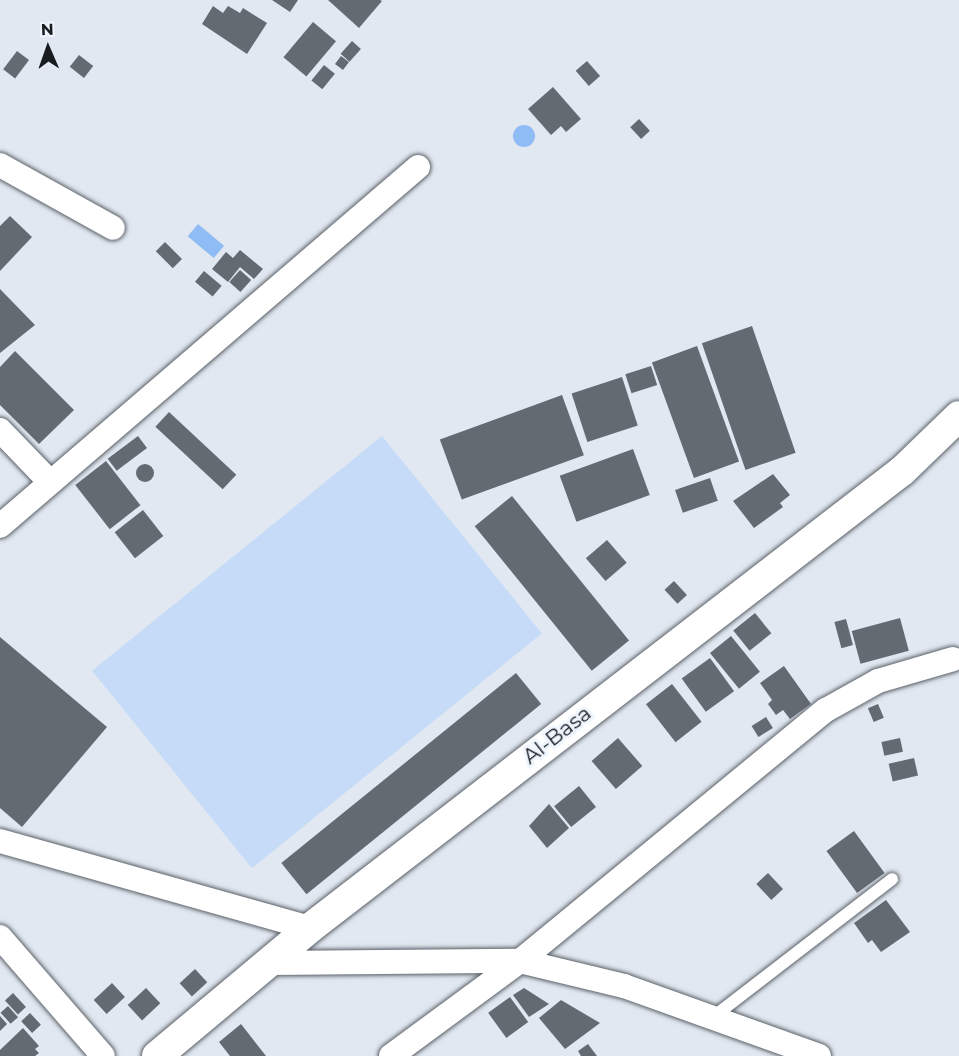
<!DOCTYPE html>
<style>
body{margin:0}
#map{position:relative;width:959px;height:1056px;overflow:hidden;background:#e1e8f1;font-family:Montserrat,sans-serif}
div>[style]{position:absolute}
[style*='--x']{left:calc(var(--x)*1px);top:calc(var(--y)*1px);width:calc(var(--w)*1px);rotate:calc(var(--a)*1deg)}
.green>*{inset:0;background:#c5dbf8;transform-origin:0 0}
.water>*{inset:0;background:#90bcf5;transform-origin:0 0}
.round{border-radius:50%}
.building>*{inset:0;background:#646a72;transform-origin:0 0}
.roads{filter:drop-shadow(0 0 2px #5b6168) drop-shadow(0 0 2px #5b6168)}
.service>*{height:12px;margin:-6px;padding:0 6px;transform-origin:6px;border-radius:6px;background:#fff}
.minor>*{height:24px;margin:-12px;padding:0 12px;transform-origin:12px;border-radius:12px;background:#fff}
.tertiary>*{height:30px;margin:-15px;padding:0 15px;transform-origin:15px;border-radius:15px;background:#fff}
span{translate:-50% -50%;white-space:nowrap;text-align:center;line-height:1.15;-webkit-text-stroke:6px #eff5fe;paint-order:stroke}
.street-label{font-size:21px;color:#191c1f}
.north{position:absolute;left:18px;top:18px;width:60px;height:60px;-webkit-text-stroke:4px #eff5fe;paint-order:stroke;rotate:358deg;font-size:16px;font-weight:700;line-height:24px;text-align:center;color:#191c1f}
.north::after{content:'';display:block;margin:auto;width:21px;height:27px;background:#191c1f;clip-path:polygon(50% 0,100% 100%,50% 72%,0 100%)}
</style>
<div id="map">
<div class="green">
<i style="left:382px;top:436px;width:254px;height:373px;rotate:51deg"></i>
</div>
<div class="water">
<i class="round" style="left:513px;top:125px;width:22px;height:22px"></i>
<i style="left:198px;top:224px;width:34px;height:16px;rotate:40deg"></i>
</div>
<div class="building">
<i style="clip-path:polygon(272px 0,298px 0,290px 12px)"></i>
<i style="clip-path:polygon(328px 0,380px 0,382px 1px,359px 28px)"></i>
<i style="clip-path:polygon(213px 6px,223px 13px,228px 6px,240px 13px,243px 8px,267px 23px,247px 54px,202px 24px)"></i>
<i style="left:313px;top:22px;width:30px;height:46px;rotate:40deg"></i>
<i style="left:352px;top:41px;width:12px;height:17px;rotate:42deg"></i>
<i style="left:17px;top:51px;width:15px;height:23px;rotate:37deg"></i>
<i style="left:79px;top:55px;width:18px;height:15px;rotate:38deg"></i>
<i style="left:341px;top:56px;width:10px;height:10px;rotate:37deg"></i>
<i style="left:587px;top:61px;width:20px;height:15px;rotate:49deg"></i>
<i style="left:324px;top:65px;width:14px;height:20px;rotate:39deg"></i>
<i style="clip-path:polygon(553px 87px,581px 119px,566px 132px,561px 126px,551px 135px,528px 109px)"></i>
<i style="left:639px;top:119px;width:16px;height:12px;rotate:47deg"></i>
<i style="clip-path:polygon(10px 216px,32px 237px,0 271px,0 226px)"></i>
<i style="left:165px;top:242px;width:24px;height:13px;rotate:45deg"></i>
<i style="clip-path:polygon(240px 250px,263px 269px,254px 279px,240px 267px,228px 282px,212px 269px,226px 252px,233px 258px)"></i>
<i style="left:240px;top:270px;width:15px;height:16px;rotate:42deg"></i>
<i style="left:204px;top:271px;width:23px;height:14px;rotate:40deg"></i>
<i style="clip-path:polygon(0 289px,35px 325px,0 353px)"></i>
<i style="left:752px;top:326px;width:134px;height:53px;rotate:71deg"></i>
<i style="left:697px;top:346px;width:123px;height:48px;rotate:70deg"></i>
<i style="clip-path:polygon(15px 351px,74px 410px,39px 444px,0 405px,0 367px)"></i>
<i style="left:651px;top:366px;width:20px;height:27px;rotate:72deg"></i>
<i style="left:622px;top:377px;width:51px;height:53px;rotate:72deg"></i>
<i style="left:562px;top:395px;width:64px;height:130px;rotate:70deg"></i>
<i style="left:169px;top:412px;width:92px;height:20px;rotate:43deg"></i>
<i style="left:138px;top:436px;width:15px;height:38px;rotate:53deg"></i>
<i style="left:633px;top:449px;width:49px;height:78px;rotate:70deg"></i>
<i style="left:106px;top:461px;width:56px;height:39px;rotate:52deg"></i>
<i class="round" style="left:136px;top:464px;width:18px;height:18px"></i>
<i style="clip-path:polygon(773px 474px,790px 495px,780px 503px,783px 507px,754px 528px,733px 501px)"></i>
<i style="left:710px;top:478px;width:24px;height:37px;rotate:71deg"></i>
<i style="left:512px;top:496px;width:186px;height:48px;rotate:51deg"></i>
<i style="left:143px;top:510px;width:33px;height:36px;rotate:52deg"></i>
<i style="left:607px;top:540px;width:30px;height:28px;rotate:49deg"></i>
<i style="left:674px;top:581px;width:19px;height:13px;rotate:47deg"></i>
<i style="left:755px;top:613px;width:26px;height:28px;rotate:51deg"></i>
<i style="left:900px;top:618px;width:34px;height:50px;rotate:75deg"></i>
<i style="left:846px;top:619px;width:27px;height:12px;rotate:75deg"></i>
<i style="left:731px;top:636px;width:46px;height:27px;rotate:51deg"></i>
<i style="clip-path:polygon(0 637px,107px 727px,22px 827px,0 808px)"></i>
<i style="left:710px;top:658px;width:41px;height:35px;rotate:54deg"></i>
<i style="clip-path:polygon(784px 666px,811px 704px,790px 719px,783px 710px,776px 715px,768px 704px,772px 700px,760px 683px)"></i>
<i style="left:516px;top:673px;width:40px;height:302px;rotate:51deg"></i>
<i style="left:672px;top:684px;width:48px;height:33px;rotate:52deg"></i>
<i style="left:878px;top:704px;width:15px;height:11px;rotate:67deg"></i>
<i style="left:766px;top:717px;width:13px;height:17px;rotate:58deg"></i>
<i style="left:618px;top:738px;width:37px;height:35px;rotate:49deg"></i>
<i style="left:900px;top:738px;width:14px;height:19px;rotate:78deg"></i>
<i style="left:914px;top:758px;width:18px;height:26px;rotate:77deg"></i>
<i style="left:579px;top:786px;width:27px;height:32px;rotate:51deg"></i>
<i style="clip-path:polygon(549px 804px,569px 828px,547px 848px,529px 826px)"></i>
<i style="left:854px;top:831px;width:52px;height:34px;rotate:54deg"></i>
<i style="left:768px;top:873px;width:22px;height:16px;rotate:47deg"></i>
<i style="clip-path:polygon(886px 900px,910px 932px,881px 952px,872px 940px,868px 943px,854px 923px)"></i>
<i style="left:195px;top:969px;width:18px;height:21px;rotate:47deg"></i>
<i style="left:112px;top:983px;width:19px;height:25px;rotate:47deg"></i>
<i style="left:146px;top:988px;width:21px;height:25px;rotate:47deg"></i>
<i style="clip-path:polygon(524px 988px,549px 1004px,529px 1017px,513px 995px)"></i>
<i style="left:13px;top:993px;width:19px;height:11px;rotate:47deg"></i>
<i style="left:510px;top:997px;width:31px;height:27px;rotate:54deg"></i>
<i style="clip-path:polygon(561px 1000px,600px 1023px,565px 1049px,539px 1018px)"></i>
<i style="left:8px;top:1006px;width:15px;height:10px;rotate:48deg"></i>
<i style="left:30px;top:1013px;width:16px;height:12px;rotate:47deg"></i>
<i style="clip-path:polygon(0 1016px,7px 1024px,0 1031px)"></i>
<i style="clip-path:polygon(241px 1024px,266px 1056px,230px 1056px,219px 1042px)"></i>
<i style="clip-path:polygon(23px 1028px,39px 1046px,35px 1049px,39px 1053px,35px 1056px,0 1056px,0 1050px)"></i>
<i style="clip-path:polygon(588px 1044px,597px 1056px,581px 1056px,578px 1051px)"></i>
</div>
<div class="roads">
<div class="service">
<i style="--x:713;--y:1017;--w:226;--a:-37.6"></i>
</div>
<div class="minor">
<i style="--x:0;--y:165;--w:129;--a:29.1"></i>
<i style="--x:0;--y:430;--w:72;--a:46.1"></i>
<i style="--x:0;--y:526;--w:551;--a:-40.66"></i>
<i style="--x:0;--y:841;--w:322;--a:15.7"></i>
<i style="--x:0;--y:937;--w:157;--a:49.1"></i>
<i style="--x:270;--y:963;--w:250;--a:-0.5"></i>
<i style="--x:520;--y:961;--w:107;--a:13.5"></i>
<i style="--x:624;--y:986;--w:207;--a:19.7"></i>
<i style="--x:391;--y:1056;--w:160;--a:-36.4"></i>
<i style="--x:520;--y:961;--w:396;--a:-39.4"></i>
<i style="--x:826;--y:710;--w:60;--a:-29.1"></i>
<i style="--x:878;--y:681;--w:78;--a:-16.3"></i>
</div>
<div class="tertiary">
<i style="--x:157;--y:1056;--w:199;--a:-39.9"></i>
<i style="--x:310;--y:928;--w:748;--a:-37.67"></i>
<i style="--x:902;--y:471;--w:79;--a:-44"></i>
</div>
</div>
<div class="street-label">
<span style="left:557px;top:735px;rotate:-38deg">Al-Basa</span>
</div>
<div class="north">N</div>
</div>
